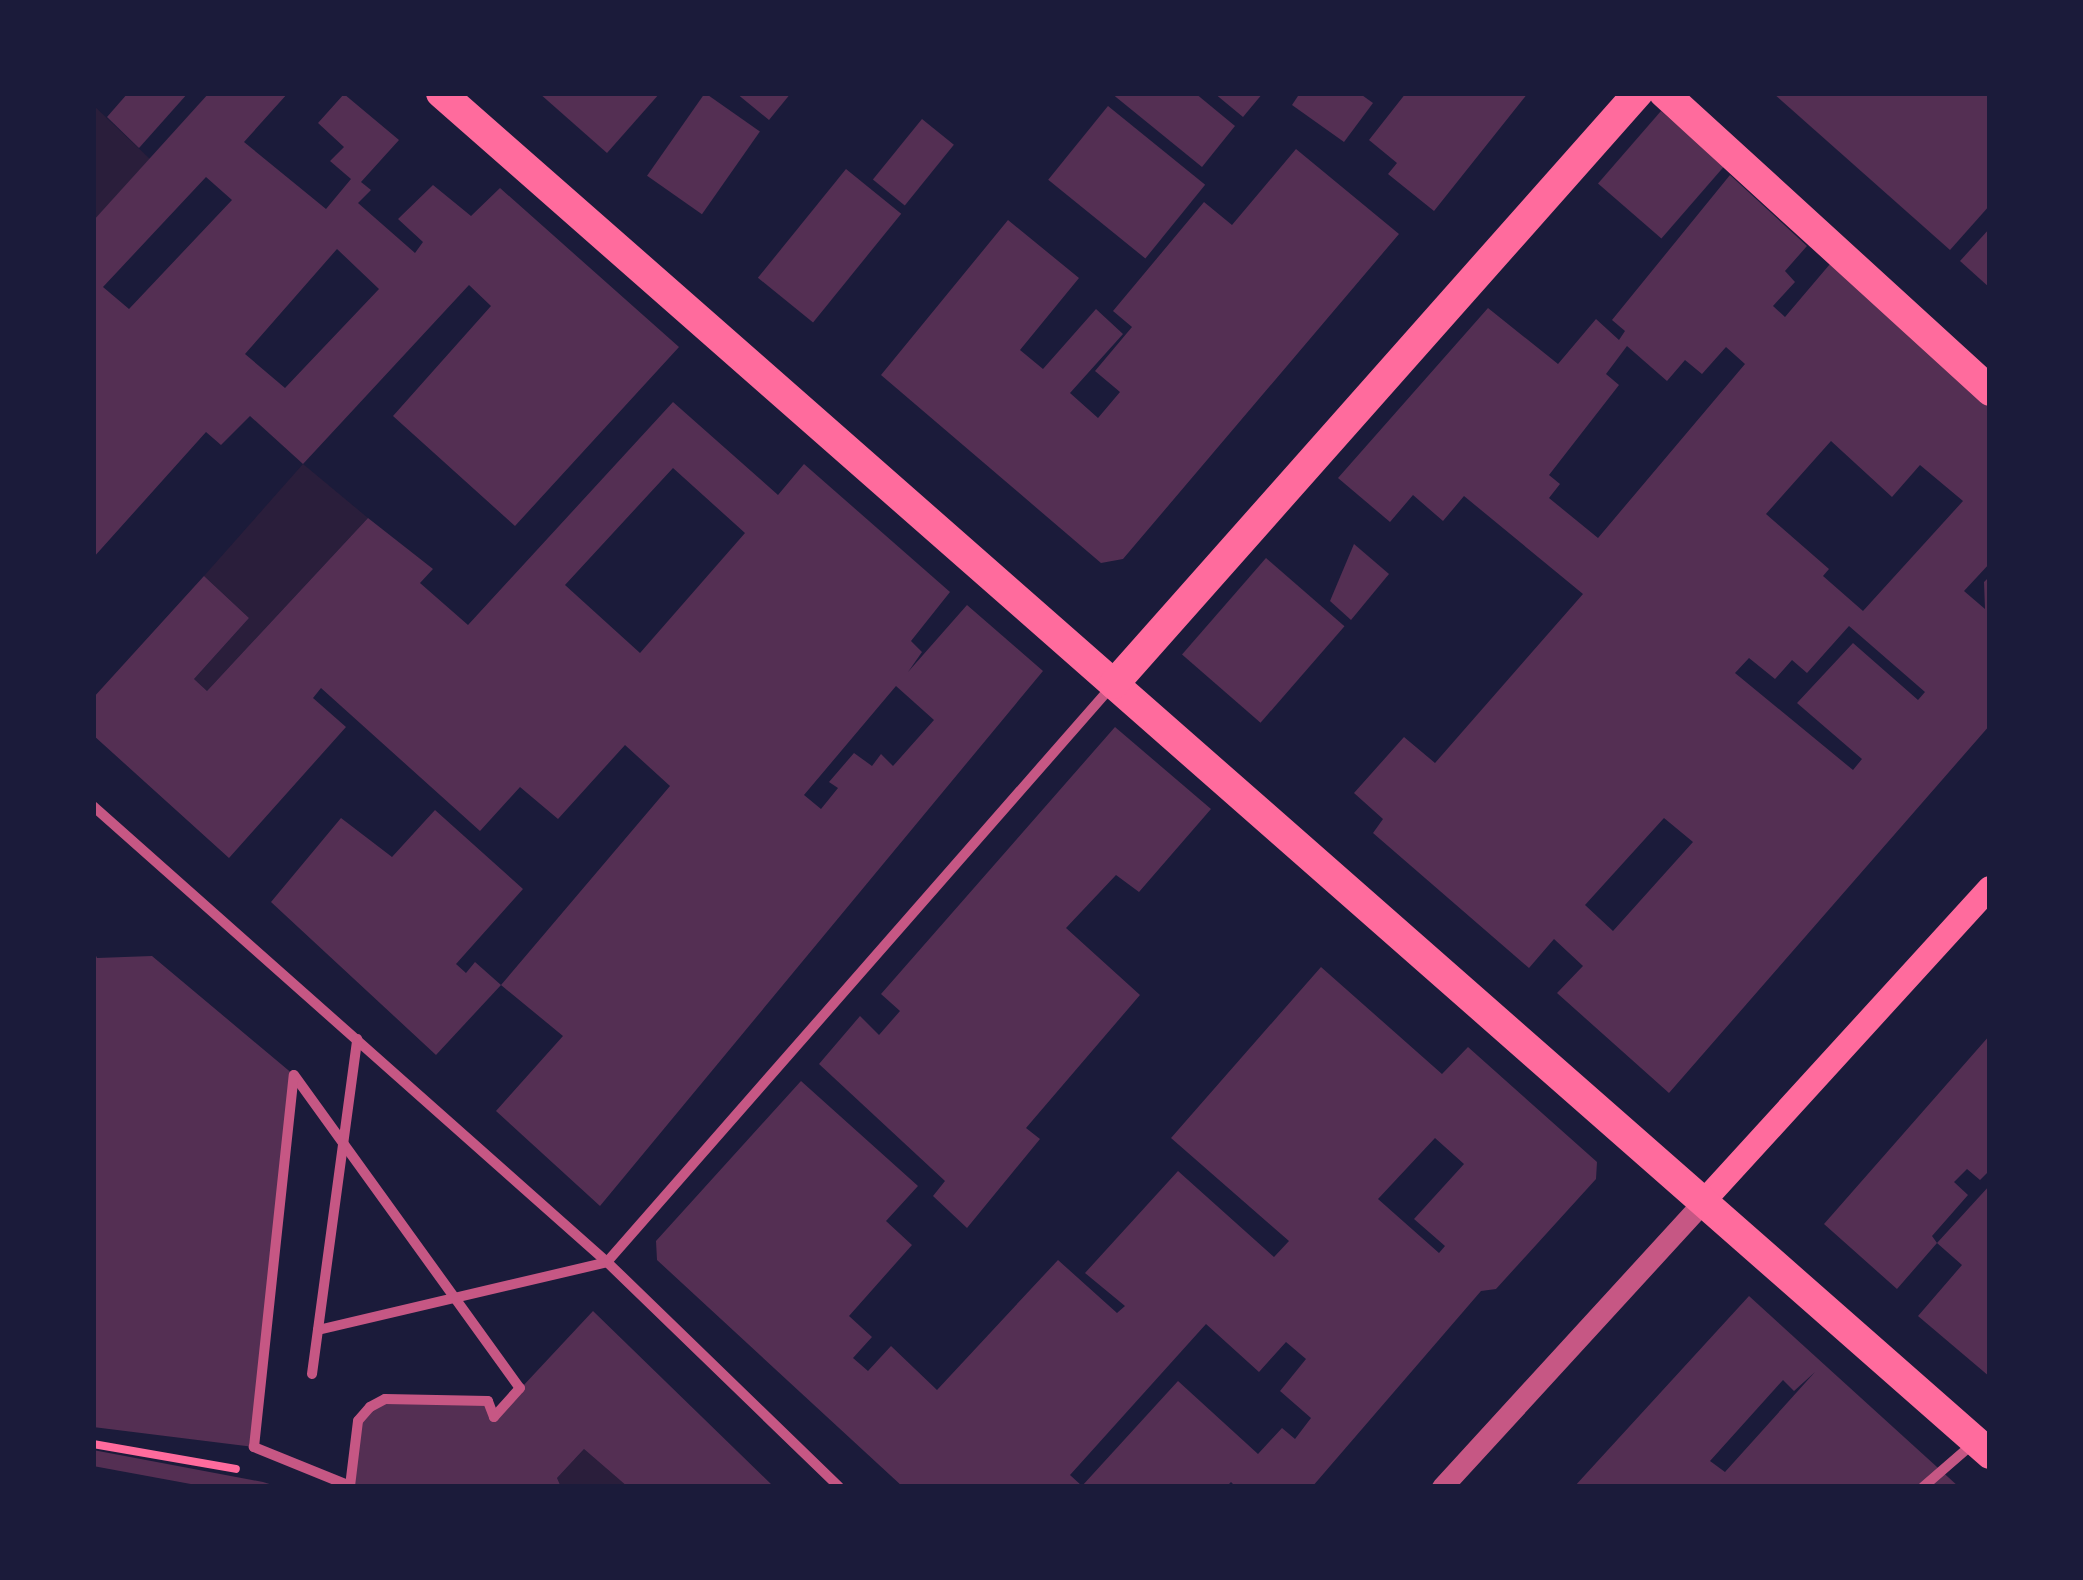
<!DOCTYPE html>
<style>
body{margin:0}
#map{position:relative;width:2083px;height:1580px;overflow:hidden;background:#1b1b3a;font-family:"DM Sans",sans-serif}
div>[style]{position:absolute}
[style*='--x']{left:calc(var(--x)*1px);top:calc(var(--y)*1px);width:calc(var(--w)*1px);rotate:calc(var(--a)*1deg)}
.green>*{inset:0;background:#2a1e3b}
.building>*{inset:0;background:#542f53;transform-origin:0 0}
.path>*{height:8px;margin:-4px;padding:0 4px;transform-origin:4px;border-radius:4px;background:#ff6b9d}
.pedestrian>*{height:10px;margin:-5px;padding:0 5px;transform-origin:5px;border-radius:5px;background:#c65784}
.tertiary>*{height:21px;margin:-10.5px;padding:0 10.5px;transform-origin:10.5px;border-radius:10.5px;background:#c65784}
.secondary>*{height:24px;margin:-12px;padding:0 12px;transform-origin:12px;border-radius:12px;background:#ff6b9d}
.primary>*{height:30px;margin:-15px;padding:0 15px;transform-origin:15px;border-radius:15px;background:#ff6b9d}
span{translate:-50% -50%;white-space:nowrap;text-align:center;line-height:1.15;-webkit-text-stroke:10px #1b1b3a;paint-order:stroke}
.frame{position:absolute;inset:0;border:96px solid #1b1b3a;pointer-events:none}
</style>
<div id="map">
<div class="green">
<i style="clip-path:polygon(93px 105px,150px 159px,93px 222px)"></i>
<i style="clip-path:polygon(303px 464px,368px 518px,207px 691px,194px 679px,249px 618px,204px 576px)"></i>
<i style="clip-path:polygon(584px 1449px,625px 1484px,561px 1487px,557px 1478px)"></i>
</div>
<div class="building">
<i style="clip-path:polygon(128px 93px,188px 93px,139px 148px,107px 117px)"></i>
<i style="clip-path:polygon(evenodd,209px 93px,288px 93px,244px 142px,326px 209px,351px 179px,330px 161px,344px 147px,318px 123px,344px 94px,399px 140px,361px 182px,371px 190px,358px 203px,415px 253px,423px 242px,398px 219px,433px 185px,471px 216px,500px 188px,679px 347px,515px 526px,393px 416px,491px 306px,469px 285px,303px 464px,250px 416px,221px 445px,206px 432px,93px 558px,93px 221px,209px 93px,206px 177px,232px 200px,129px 309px,103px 287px,206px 177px,209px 93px,337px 249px,379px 289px,285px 388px,245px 354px,337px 249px)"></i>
<i style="clip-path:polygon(539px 93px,660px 93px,607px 153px)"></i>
<i style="left:705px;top:93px;width:67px;height:101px;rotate:35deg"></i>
<i style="clip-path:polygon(736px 93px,791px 93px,769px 120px)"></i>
<i style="clip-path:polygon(1111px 93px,1195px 93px,1235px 126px,1202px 167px)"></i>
<i style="clip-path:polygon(1214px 93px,1263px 93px,1243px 117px)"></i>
<i style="clip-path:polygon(1300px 93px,1359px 93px,1373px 103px,1344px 142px,1292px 105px)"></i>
<i style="clip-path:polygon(1406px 93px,1528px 93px,1434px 211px,1388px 174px,1397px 163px,1369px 140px)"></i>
<i style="clip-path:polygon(1773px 93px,1990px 93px,1990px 205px,1950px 250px)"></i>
<i style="left:1108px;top:106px;width:125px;height:95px;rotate:39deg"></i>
<i style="left:1661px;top:111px;width:84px;height:96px;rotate:41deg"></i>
<i style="left:922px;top:119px;width:41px;height:78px;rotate:39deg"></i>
<i style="clip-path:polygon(1296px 149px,1399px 234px,1123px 559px,1101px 563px,881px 375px,1008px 220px,1079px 278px,1020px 350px,1043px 369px,1096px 309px,1123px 334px,1070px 393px,1098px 418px,1120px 392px,1095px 371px,1132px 327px,1113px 311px,1204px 202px,1232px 225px)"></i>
<i style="left:846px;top:169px;width:71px;height:140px;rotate:39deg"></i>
<i style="clip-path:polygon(evenodd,1730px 175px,1807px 246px,1785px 271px,1795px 282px,1773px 306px,1785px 317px,1830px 264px,1990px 406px,1990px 563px,1964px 591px,1985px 609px,1984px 582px,1990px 576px,1990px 725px,1669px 1093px,1557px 993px,1583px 966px,1554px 939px,1529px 968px,1373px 833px,1383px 819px,1354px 793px,1404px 737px,1435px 763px,1583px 594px,1464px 496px,1443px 521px,1413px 495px,1390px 522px,1338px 478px,1488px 308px,1558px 364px,1596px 319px,1619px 340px,1625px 331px,1612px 320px,1730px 175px,1627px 346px,1667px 381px,1685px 360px,1702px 374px,1726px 347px,1745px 364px,1598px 538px,1549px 498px,1560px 484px,1549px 475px,1619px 385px,1606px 374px,1627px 346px,1730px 175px,1831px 441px,1892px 497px,1920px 465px,1963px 501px,1863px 611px,1823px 576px,1829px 569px,1766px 514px,1831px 441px,1730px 175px,1849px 626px,1925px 692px,1918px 700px,1853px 643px,1797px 703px,1862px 759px,1853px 770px,1735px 673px,1749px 658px,1775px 679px,1792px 660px,1807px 673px,1849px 626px,1730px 175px,1664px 818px,1693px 842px,1613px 931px,1585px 905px,1664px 818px)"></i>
<i style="clip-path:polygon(1990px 228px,1990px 288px,1960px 261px)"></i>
<i style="clip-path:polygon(evenodd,673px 402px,778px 495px,804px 464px,950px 592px,911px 641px,922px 652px,908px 672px,967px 605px,1043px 671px,600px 1206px,496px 1111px,563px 1036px,501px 985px,436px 1055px,271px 902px,341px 818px,392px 857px,435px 810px,523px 889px,456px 964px,466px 973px,475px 962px,501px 985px,670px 786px,625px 745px,558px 819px,520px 787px,480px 831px,321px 688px,313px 698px,346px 727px,229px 858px,93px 735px,93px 698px,204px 576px,249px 618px,194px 679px,207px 691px,368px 518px,433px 569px,420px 583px,468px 625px,673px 402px,673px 468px,745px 533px,640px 653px,565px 585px,673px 468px,673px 402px,896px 686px,934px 720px,893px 766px,881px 754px,872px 766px,854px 753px,829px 782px,838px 788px,821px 809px,804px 795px,896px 686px)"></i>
<i style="clip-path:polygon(1354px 544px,1389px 574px,1351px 620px,1330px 601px)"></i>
<i style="left:1266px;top:558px;width:104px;height:128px;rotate:41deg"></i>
<i style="clip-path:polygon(1115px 727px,1211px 809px,1139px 892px,1116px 875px,1066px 928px,1140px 995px,1026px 1128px,1040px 1139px,967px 1228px,933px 1196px,945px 1181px,819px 1064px,860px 1016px,879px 1035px,900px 1011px,881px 994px)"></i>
<i style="clip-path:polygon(93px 949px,97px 958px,152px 956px,294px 1075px,254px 1447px,93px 1427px)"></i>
<i style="clip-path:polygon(evenodd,1321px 967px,1442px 1074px,1468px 1047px,1597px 1162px,1596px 1179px,1496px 1289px,1481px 1291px,1312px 1487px,1236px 1487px,1231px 1482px,1226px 1487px,903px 1487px,657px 1260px,656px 1241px,801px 1081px,918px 1186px,886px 1221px,912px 1245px,849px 1316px,872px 1337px,853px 1358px,868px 1371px,891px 1346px,937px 1390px,1058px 1260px,1117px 1313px,1125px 1306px,1085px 1273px,1178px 1171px,1274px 1257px,1289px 1241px,1171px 1138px,1321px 967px,1435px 1138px,1464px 1164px,1414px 1219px,1445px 1246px,1439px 1253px,1378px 1199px,1435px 1138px,1321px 967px,1206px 1324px,1259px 1372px,1286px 1342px,1306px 1359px,1280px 1391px,1311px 1418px,1295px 1439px,1282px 1428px,1258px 1454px,1178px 1381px,1082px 1486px,1070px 1475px,1206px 1324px)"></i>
<i style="clip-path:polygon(1990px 1035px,1990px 1170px,1980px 1180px,1967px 1169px,1954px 1182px,1968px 1195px,1932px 1236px,1937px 1243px,1897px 1289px,1824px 1224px)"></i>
<i style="clip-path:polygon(1990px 1185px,1990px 1377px,1918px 1316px,1962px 1265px,1937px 1243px)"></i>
<i style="clip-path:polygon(evenodd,1749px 1296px,1959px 1487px,1574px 1487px,1749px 1296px,1815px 1372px,1725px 1472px,1710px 1461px,1783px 1380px,1794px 1391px,1815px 1372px)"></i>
<i style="clip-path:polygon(593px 1311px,774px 1487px,628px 1487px,584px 1449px,557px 1478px,561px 1487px,350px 1486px,358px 1421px,385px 1399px,488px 1401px,494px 1417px)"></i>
<i style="clip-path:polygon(93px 1450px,263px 1482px,279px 1487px,207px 1487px,93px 1466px)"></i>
</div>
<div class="path">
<i style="--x:93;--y:1444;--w:145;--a:9.9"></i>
</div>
<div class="pedestrian">
<i style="--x:93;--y:806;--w:687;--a:41.58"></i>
<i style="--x:607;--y:1262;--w:323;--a:44.1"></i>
<i style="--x:294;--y:1075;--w:386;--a:54.2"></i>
<i style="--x:520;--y:1388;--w:39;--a:132"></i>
<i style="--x:494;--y:1417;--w:17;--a:-111"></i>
<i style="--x:488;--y:1401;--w:103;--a:-178.9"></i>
<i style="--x:385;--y:1399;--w:17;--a:152"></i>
<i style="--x:370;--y:1407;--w:18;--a:131"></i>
<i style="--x:358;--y:1421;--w:65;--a:97"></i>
<i style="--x:350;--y:1486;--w:104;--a:-157.9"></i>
<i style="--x:254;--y:1447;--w:374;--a:-83.9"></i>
<i style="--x:607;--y:1262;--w:765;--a:-48.76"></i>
<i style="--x:318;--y:1330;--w:297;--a:-13.2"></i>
<i style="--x:312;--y:1374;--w:338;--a:-82.3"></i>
<i style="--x:1923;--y:1487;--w:69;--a:-40.9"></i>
</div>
<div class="tertiary">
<i style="--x:1442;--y:1487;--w:386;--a:-47.5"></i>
</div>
<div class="secondary">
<i style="--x:1703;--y:1202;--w:425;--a:-47.6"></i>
</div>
<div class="primary">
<i style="--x:441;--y:93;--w:2062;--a:41.3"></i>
<i style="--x:1664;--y:93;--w:442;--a:42.4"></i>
<i style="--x:1114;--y:684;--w:790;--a:-48.44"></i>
</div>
<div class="frame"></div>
</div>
